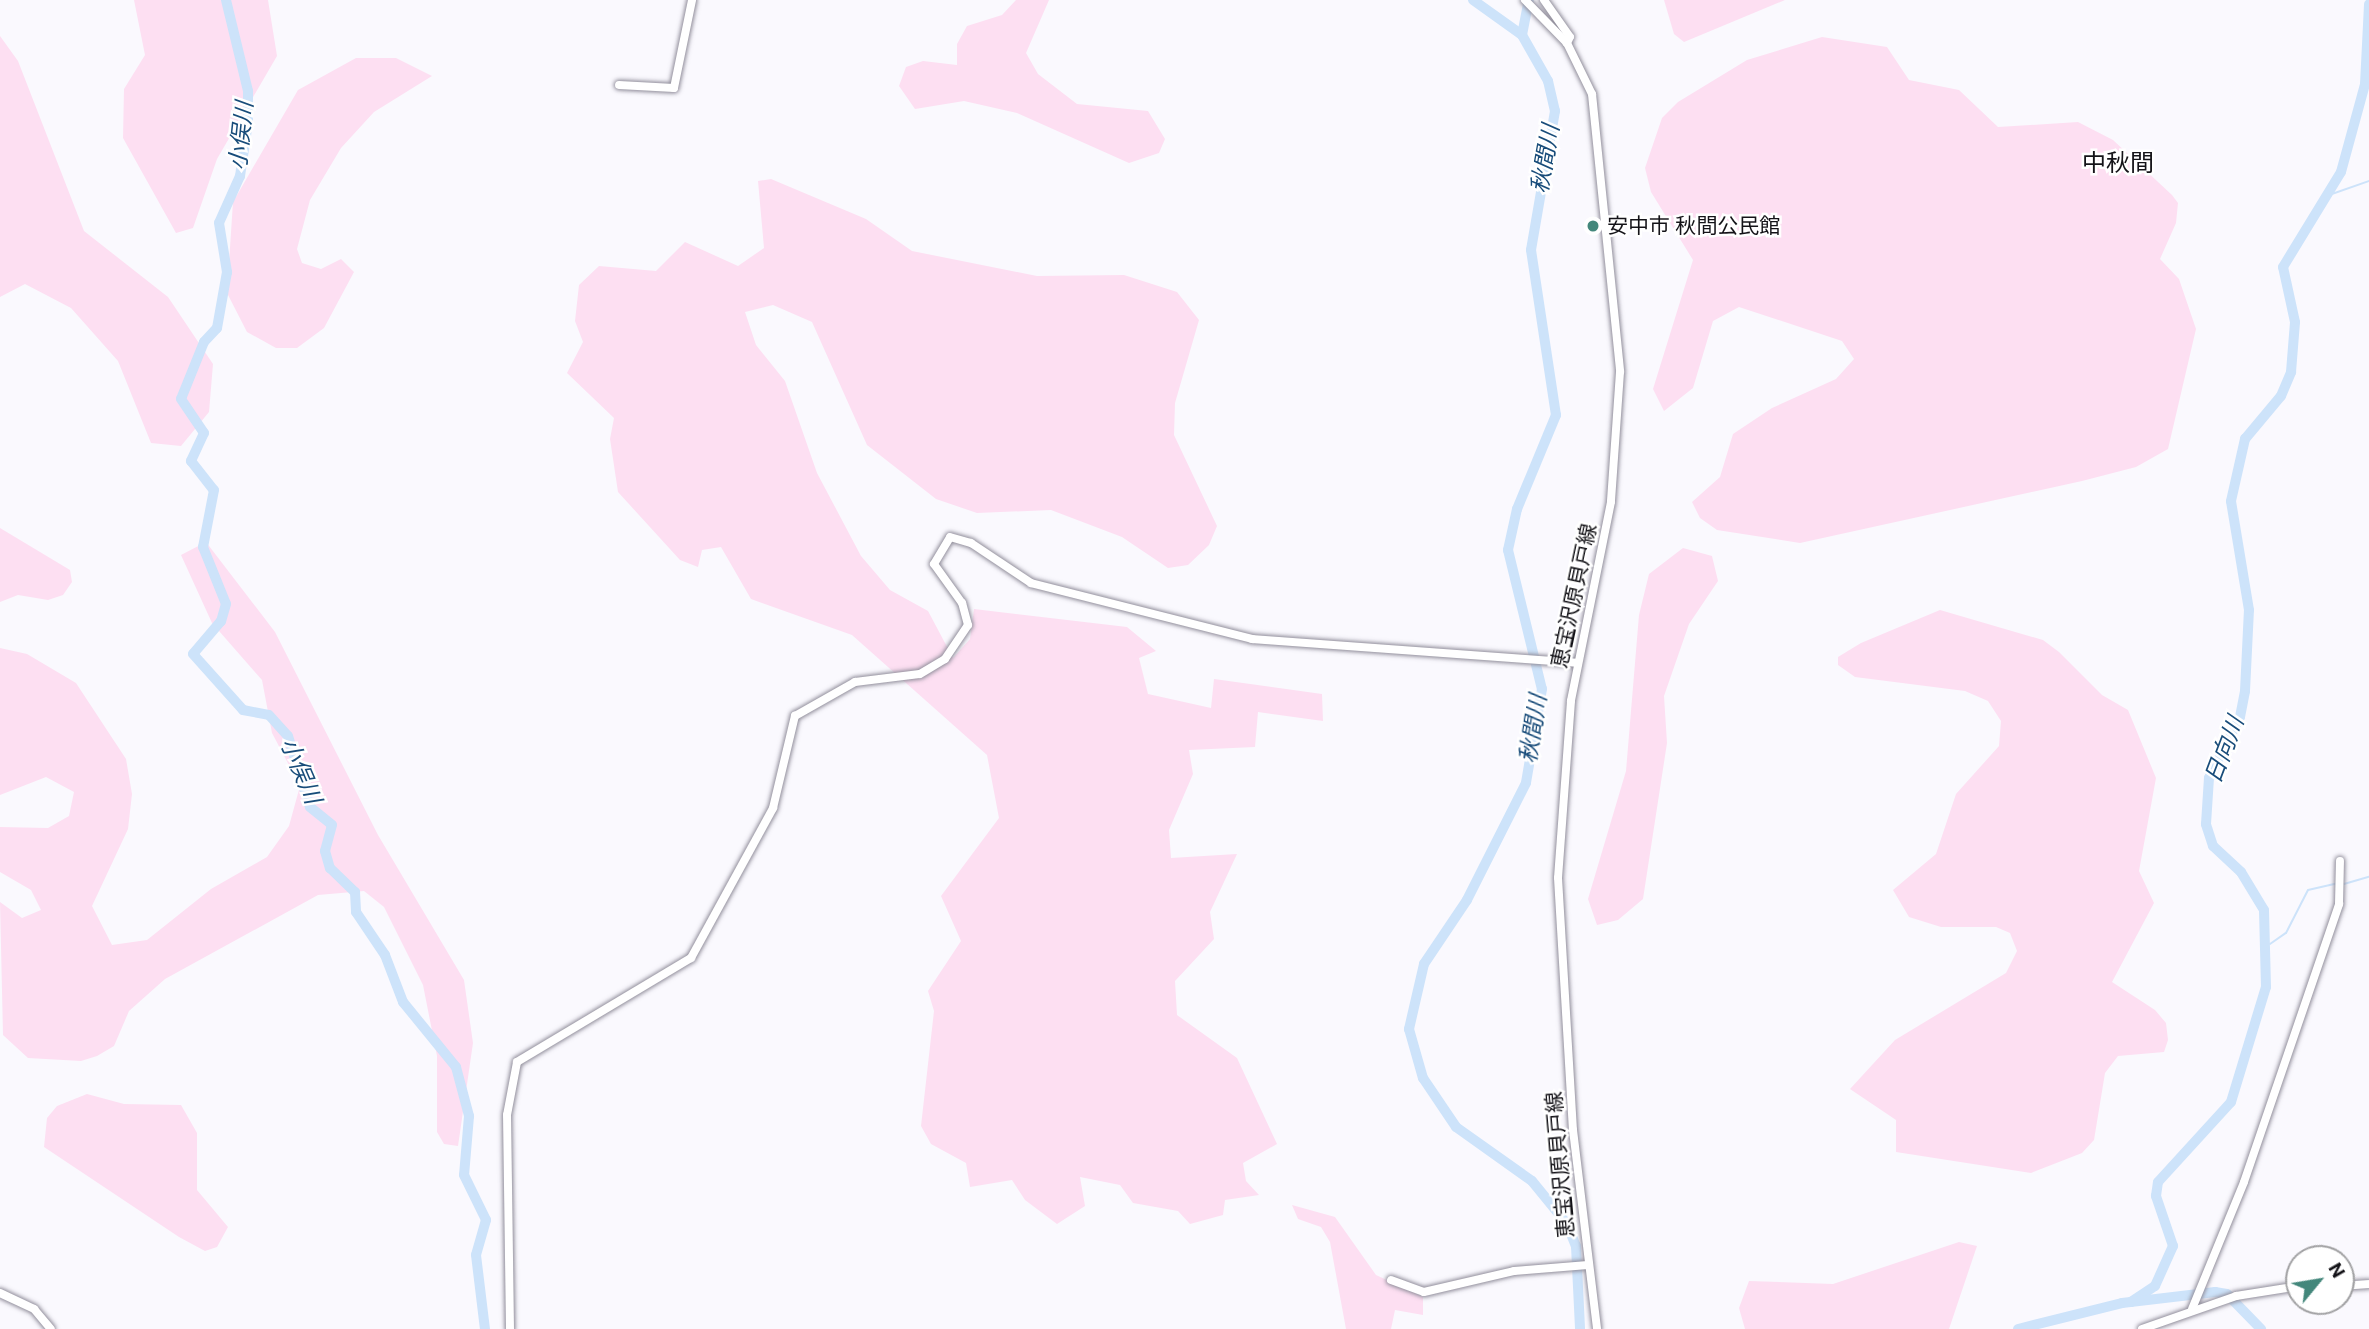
<!DOCTYPE html>
<meta charset="utf-8">
<style>
body{margin:0}
#map{position:relative;width:2369px;height:1329px;overflow:hidden;background:#faf9fe;font-family:Roboto,"Noto Sans JP",sans-serif}
div>[style]{position:absolute}
[style*='--x']{left:calc(var(--x)*1px);top:calc(var(--y)*1px);width:calc(var(--w)*1px);rotate:calc(var(--a)*1deg)}
.green>*{inset:0;background:#fddff2}
.stream>*{height:2px;margin:-1px;padding:0 1px;transform-origin:1px;border-radius:1px;background:#cde3fa}
.river>*{height:10px;margin:-5px;padding:0 5px;transform-origin:5px;border-radius:5px;background:#cde3fa}
.roads{filter:drop-shadow(0 0 2px #928f9c) drop-shadow(0 0 2px #928f9c)}
.secondary>*{height:8px;margin:-4px;padding:0 4px;transform-origin:4px;border-radius:4px;background:#fff}
.dots>*{width:19px;height:19px;translate:-50% -50%;box-sizing:border-box;border:4px solid #fff;border-radius:50%}
span{translate:-50% -50%;white-space:nowrap;text-align:center;line-height:1.15;-webkit-text-stroke:5px #fff;paint-order:stroke}
.poi-label{font-size:21px;color:#141318}
.left{translate:0 -50%;text-align:left}
.street-label{font-size:21px;color:#141318}
.water-label{font-size:23px;color:#184c7a;font-style:italic}
.quarter-label{font-size:24px;color:#141318}
.north{position:absolute;left:2285px;top:1245px;width:70px;height:70px;box-sizing:border-box;background:#fff;border:2px solid #a1a1a3;border-radius:50%;rotate:60deg;font-size:19px;font-weight:700;line-height:28px;text-align:center;color:#141318}
.north::after{content:'';display:block;margin:auto;width:24px;height:32px;background:#43877b;clip-path:polygon(50% 0,100% 100%,50% 72%,0 100%)}
</style>
<div id="map">
<div class="green">
<i style="clip-path:polygon(134px 0,268px 0,277px 56px,217px 159px,193px 228px,176px 233px,123px 138px,124px 89px,145px 55px)"></i>
<i style="clip-path:polygon(1016px 0,1049px 0,1026px 53px,1038px 74px,1077px 104px,1148px 111px,1165px 139px,1159px 153px,1129px 163px,1017px 113px,964px 101px,915px 109px,899px 86px,906px 67px,923px 61px,957px 65px,957px 44px,967px 26px,1002px 15px)"></i>
<i style="clip-path:polygon(1664px 0,1785px 0,1684px 42px,1674px 34px)"></i>
<i style="clip-path:polygon(0 36px,18px 61px,84px 231px,168px 297px,213px 364px,209px 412px,181px 446px,151px 443px,118px 361px,71px 308px,25px 284px,0 297px)"></i>
<i style="clip-path:polygon(1822px 37px,1887px 47px,1909px 80px,1959px 90px,1998px 127px,2078px 122px,2113px 140px,2172px 195px,2178px 203px,2176px 223px,2160px 259px,2179px 279px,2196px 329px,2168px 449px,2136px 467px,2082px 481px,1800px 543px,1717px 530px,1700px 518px,1692px 502px,1720px 477px,1733px 434px,1772px 408px,1836px 379px,1854px 359px,1842px 341px,1739px 307px,1713px 321px,1693px 388px,1664px 411px,1653px 389px,1693px 260px,1651px 192px,1645px 168px,1662px 118px,1678px 102px,1747px 60px)"></i>
<i style="clip-path:polygon(356px 58px,396px 58px,432px 76px,374px 112px,341px 148px,310px 200px,297px 249px,302px 263px,321px 269px,341px 259px,354px 272px,324px 328px,297px 348px,276px 348px,247px 332px,227px 293px,233px 202px,298px 90px)"></i>
<i style="clip-path:polygon(771px 179px,866px 219px,912px 251px,1037px 276px,1124px 275px,1177px 292px,1199px 320px,1175px 403px,1174px 435px,1217px 526px,1209px 545px,1188px 565px,1168px 568px,1122px 537px,1051px 510px,977px 513px,936px 499px,867px 445px,812px 322px,773px 305px,745px 312px,756px 345px,785px 381px,817px 473px,861px 556px,890px 590px,928px 611px,953px 658px,970px 639px,974px 609px,1127px 627px,1156px 651px,1139px 658px,1148px 694px,1211px 708px,1214px 679px,1322px 694px,1323px 721px,1258px 712px,1255px 747px,1189px 750px,1193px 774px,1169px 830px,1171px 858px,1237px 854px,1210px 912px,1214px 939px,1175px 981px,1177px 1015px,1237px 1058px,1277px 1144px,1243px 1163px,1246px 1181px,1259px 1195px,1225px 1200px,1223px 1215px,1190px 1224px,1178px 1211px,1133px 1203px,1120px 1185px,1080px 1177px,1085px 1206px,1057px 1224px,1025px 1200px,1012px 1180px,970px 1187px,966px 1163px,931px 1144px,921px 1126px,934px 1011px,928px 991px,961px 941px,941px 896px,999px 818px,987px 755px,852px 635px,751px 599px,721px 547px,702px 550px,698px 567px,680px 560px,618px 492px,610px 439px,614px 418px,567px 373px,583px 342px,575px 321px,579px 285px,599px 266px,656px 271px,685px 242px,738px 266px,764px 248px,758px 181px)"></i>
<i style="clip-path:polygon(0 528px,70px 570px,72px 582px,63px 595px,48px 600px,18px 595px,0 602px)"></i>
<i style="clip-path:polygon(206px 542px,275px 632px,378px 835px,464px 980px,473px 1043px,458px 1146px,444px 1144px,437px 1132px,437px 1056px,423px 985px,384px 907px,364px 891px,318px 895px,165px 979px,129px 1011px,114px 1046px,97px 1056px,81px 1061px,28px 1058px,3px 1035px,0 902px,22px 918px,41px 910px,31px 890px,0 872px,0 827px,48px 828px,69px 816px,74px 792px,46px 777px,0 795px,0 648px,27px 654px,76px 683px,126px 759px,132px 794px,128px 829px,92px 906px,112px 945px,147px 940px,211px 889px,267px 857px,289px 826px,300px 786px,272px 733px,262px 680px,212px 623px,181px 555px)"></i>
<i style="clip-path:polygon(1683px 548px,1712px 556px,1718px 581px,1689px 624px,1664px 696px,1667px 743px,1643px 899px,1618px 920px,1597px 925px,1588px 899px,1626px 771px,1639px 615px,1649px 574px)"></i>
<i style="clip-path:polygon(1940px 610px,2043px 640px,2059px 652px,2102px 695px,2128px 710px,2156px 778px,2139px 871px,2154px 903px,2112px 982px,2155px 1010px,2166px 1023px,2168px 1040px,2164px 1052px,2118px 1056px,2105px 1073px,2094px 1140px,2082px 1153px,2031px 1173px,1896px 1152px,1896px 1120px,1850px 1089px,1895px 1040px,2006px 973px,2017px 951px,2010px 933px,1996px 927px,1941px 927px,1909px 917px,1893px 890px,1936px 854px,1956px 794px,1999px 746px,2001px 721px,1988px 701px,1965px 691px,1855px 677px,1838px 665px,1838px 657px,1861px 643px)"></i>
<i style="clip-path:polygon(87px 1094px,124px 1104px,181px 1105px,197px 1133px,197px 1190px,228px 1227px,217px 1247px,205px 1251px,179px 1237px,44px 1147px,47px 1118px,57px 1106px)"></i>
<i style="clip-path:polygon(1292px 1205px,1335px 1217px,1376px 1275px,1423px 1297px,1423px 1315px,1395px 1310px,1391px 1329px,1346px 1329px,1330px 1242px,1321px 1227px,1298px 1219px)"></i>
<i style="clip-path:polygon(1959px 1242px,1977px 1246px,1949px 1329px,1745px 1329px,1739px 1308px,1749px 1281px,1833px 1284px)"></i>
</div>
<div class="stream">
<i style="--x:2329;--y:195;--w:42;--a:-19.3"></i>
<i style="--x:2344;--y:884;--w:26;--a:-16"></i>
<i style="--x:2270;--y:944;--w:19;--a:-35"></i>
<i style="--x:2286;--y:933;--w:48;--a:-62.9"></i>
<i style="--x:2308;--y:890;--w:28;--a:-13"></i>
</div>
<div class="river">
<i style="--x:226;--y:0;--w:94;--a:76.4"></i>
<i style="--x:248;--y:91;--w:31;--a:90"></i>
<i style="--x:248;--y:122;--w:55;--a:98.4"></i>
<i style="--x:240;--y:176;--w:51;--a:114.1"></i>
<i style="--x:219;--y:223;--w:50;--a:80.7"></i>
<i style="--x:227;--y:272;--w:57;--a:100.1"></i>
<i style="--x:217;--y:328;--w:19;--a:133"></i>
<i style="--x:204;--y:342;--w:61;--a:112"></i>
<i style="--x:181;--y:399;--w:41;--a:55.9"></i>
<i style="--x:204;--y:433;--w:31;--a:115"></i>
<i style="--x:191;--y:461;--w:37;--a:52"></i>
<i style="--x:214;--y:490;--w:58;--a:100.9"></i>
<i style="--x:203;--y:547;--w:61;--a:68"></i>
<i style="--x:226;--y:604;--w:18;--a:106"></i>
<i style="--x:221;--y:621;--w:43;--a:130.3"></i>
<i style="--x:193;--y:654;--w:75;--a:48.2"></i>
<i style="--x:243;--y:710;--w:26;--a:11"></i>
<i style="--x:269;--y:715;--w:28;--a:48"></i>
<i style="--x:288;--y:736;--w:74;--a:72.8"></i>
<i style="--x:310;--y:807;--w:28;--a:39"></i>
<i style="--x:332;--y:825;--w:27;--a:105"></i>
<i style="--x:325;--y:851;--w:18;--a:74"></i>
<i style="--x:330;--y:868;--w:35;--a:44"></i>
<i style="--x:355;--y:892;--w:20;--a:87"></i>
<i style="--x:356;--y:912;--w:52;--a:56"></i>
<i style="--x:385;--y:955;--w:50;--a:69"></i>
<i style="--x:403;--y:1002;--w:84;--a:50.8"></i>
<i style="--x:456;--y:1067;--w:51;--a:75.1"></i>
<i style="--x:469;--y:1116;--w:59;--a:94.8"></i>
<i style="--x:464;--y:1175;--w:50;--a:63.9"></i>
<i style="--x:486;--y:1220;--w:36;--a:106"></i>
<i style="--x:476;--y:1255;--w:75;--a:83.1"></i>
<i style="--x:1473;--y:0;--w:60;--a:35.5"></i>
<i style="--x:1522;--y:35;--w:53;--a:60.5"></i>
<i style="--x:1548;--y:81;--w:31;--a:77"></i>
<i style="--x:1555;--y:111;--w:141;--a:99.8"></i>
<i style="--x:1531;--y:250;--w:167;--a:81.4"></i>
<i style="--x:1556;--y:415;--w:102;--a:112.5"></i>
<i style="--x:1517;--y:509;--w:42;--a:102.4"></i>
<i style="--x:1508;--y:550;--w:143;--a:76.3"></i>
<i style="--x:1542;--y:689;--w:95;--a:99.7"></i>
<i style="--x:1526;--y:783;--w:131;--a:116.8"></i>
<i style="--x:1467;--y:900;--w:77;--a:123.9"></i>
<i style="--x:1424;--y:964;--w:67;--a:103"></i>
<i style="--x:1409;--y:1029;--w:51;--a:74.1"></i>
<i style="--x:1423;--y:1078;--w:59;--a:56"></i>
<i style="--x:1456;--y:1127;--w:93;--a:35.4"></i>
<i style="--x:1532;--y:1181;--w:55;--a:50.9"></i>
<i style="--x:1567;--y:1224;--w:24;--a:68"></i>
<i style="--x:1576;--y:1246;--w:83;--a:87.2"></i>
<i style="--x:1522;--y:35;--w:36;--a:-79"></i>
<i style="--x:2131;--y:1302;--w:29;--a:-34"></i>
<i style="--x:2155;--y:1286;--w:44;--a:-65.8"></i>
<i style="--x:2173;--y:1246;--w:53;--a:-108.8"></i>
<i style="--x:2156;--y:1196;--w:14;--a:-82"></i>
<i style="--x:2158;--y:1182;--w:108;--a:-47.6"></i>
<i style="--x:2231;--y:1102;--w:120;--a:-73.1"></i>
<i style="--x:2266;--y:987;--w:77;--a:-91.5"></i>
<i style="--x:2264;--y:910;--w:44;--a:-121.2"></i>
<i style="--x:2241;--y:872;--w:38;--a:-137"></i>
<i style="--x:2213;--y:846;--w:23;--a:-108"></i>
<i style="--x:2206;--y:824;--w:46;--a:-86.3"></i>
<i style="--x:2209;--y:778;--w:68;--a:-63.1"></i>
<i style="--x:2240;--y:717;--w:26;--a:-79"></i>
<i style="--x:2245;--y:691;--w:81;--a:-87.2"></i>
<i style="--x:2249;--y:610;--w:110;--a:-99.4"></i>
<i style="--x:2231;--y:501;--w:64;--a:-77.3"></i>
<i style="--x:2245;--y:439;--w:56;--a:-50.1"></i>
<i style="--x:2281;--y:396;--w:26;--a:-67"></i>
<i style="--x:2291;--y:372;--w:50;--a:-85.4"></i>
<i style="--x:2295;--y:322;--w:56;--a:-102.3"></i>
<i style="--x:2283;--y:267;--w:111;--a:-58.6"></i>
<i style="--x:2341;--y:172;--w:91;--a:-74.7"></i>
<i style="--x:2365;--y:84;--w:80;--a:-87.1"></i>
<i style="--x:2018;--y:1329;--w:107;--a:-14"></i>
<i style="--x:2122;--y:1303;--w:94;--a:-6.7"></i>
<i style="--x:2215;--y:1292;--w:12;--a:9"></i>
<i style="--x:2227;--y:1294;--w:49;--a:45.8"></i>
</div>
<div class="roads">
<div class="secondary">
<i style="--x:1525;--y:0;--w:60;--a:45.7"></i>
<i style="--x:1567;--y:43;--w:57;--a:63.9"></i>
<i style="--x:1592;--y:94;--w:279;--a:84.2"></i>
<i style="--x:1620;--y:372;--w:130;--a:94"></i>
<i style="--x:1611;--y:502;--w:203;--a:101.4"></i>
<i style="--x:1571;--y:701;--w:177;--a:94.2"></i>
<i style="--x:1558;--y:878;--w:252;--a:86.6"></i>
<i style="--x:1573;--y:1130;--w:200;--a:83.1"></i>
<i style="--x:1544;--y:0;--w:45;--a:54.9"></i>
<i style="--x:1570;--y:37;--w:7;--a:117"></i>
<i style="--x:619;--y:85;--w:55;--a:3.1"></i>
<i style="--x:674;--y:88;--w:90;--a:-78.4"></i>
<i style="--x:1391;--y:1280;--w:35;--a:20"></i>
<i style="--x:1424;--y:1292;--w:92;--a:-13.1"></i>
<i style="--x:1514;--y:1271;--w:74;--a:-4.6"></i>
<i style="--x:2341;--y:1286;--w:28;--a:-4"></i>
<i style="--x:0;--y:1293;--w:38;--a:25"></i>
<i style="--x:34;--y:1309;--w:26;--a:50"></i>
<i style="--x:2192;--y:1309;--w:137;--a:-67.7"></i>
<i style="--x:2244;--y:1182;--w:294;--a:-71.1"></i>
<i style="--x:2339;--y:904;--w:43;--a:-88.7"></i>
<i style="--x:510;--y:1329;--w:214;--a:-90.8"></i>
<i style="--x:507;--y:1115;--w:54;--a:-79.3"></i>
<i style="--x:517;--y:1062;--w:203;--a:-30.9"></i>
<i style="--x:691;--y:958;--w:171;--a:-61.3"></i>
<i style="--x:773;--y:808;--w:95;--a:-76.6"></i>
<i style="--x:795;--y:716;--w:69;--a:-29.5"></i>
<i style="--x:855;--y:682;--w:65;--a:-7"></i>
<i style="--x:920;--y:674;--w:29;--a:-31"></i>
<i style="--x:945;--y:659;--w:41;--a:-55.9"></i>
<i style="--x:968;--y:625;--w:23;--a:-105"></i>
<i style="--x:962;--y:603;--w:48;--a:-125.7"></i>
<i style="--x:934;--y:564;--w:31;--a:-59"></i>
<i style="--x:950;--y:537;--w:22;--a:16"></i>
<i style="--x:971;--y:543;--w:72;--a:33.7"></i>
<i style="--x:1031;--y:583;--w:228;--a:14.2"></i>
<i style="--x:1252;--y:639;--w:325;--a:4.2"></i>
<i style="--x:2142;--y:1329;--w:100;--a:-19.3"></i>
<i style="--x:2236;--y:1296;--w:64;--a:-9"></i>
</div>
</div>
<div class="dots">
<i style="left:1593px;top:226px;background:#43877b"></i>
</div>
<div class="poi-label">
<span class="left" style="left:1607px;top:226px">安中市 秋間公民館</span>
</div>
<div class="street-label">
<span style="left:1574px;top:596px;rotate:-78deg">恵宝沢原貝戸線</span>
<span style="left:1560px;top:1165px;rotate:-95deg">恵宝沢原貝戸線</span>
</div>
<div class="water-label">
<span style="left:242px;top:136px;rotate:-84deg">小俣川</span>
<span style="left:1546px;top:159px;rotate:-80deg">秋間川</span>
<span style="left:1534px;top:729px;rotate:-81deg">秋間川</span>
<span style="left:2225px;top:750px;rotate:-69deg">日向川</span>
<span style="left:300px;top:771px;rotate:67deg">小俣川</span>
</div>
<div class="quarter-label">
<span style="left:2118px;top:164px">中秋間</span>
</div>
<div class="north">N</div>
</div>
